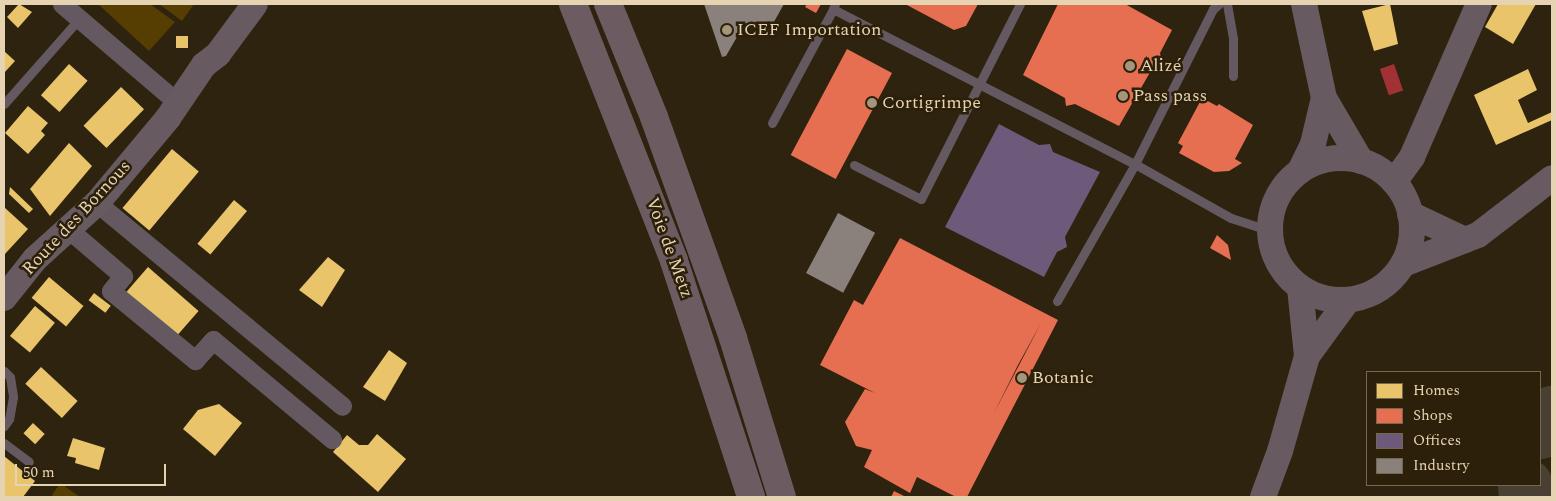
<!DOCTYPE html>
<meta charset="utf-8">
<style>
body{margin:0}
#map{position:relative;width:1556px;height:501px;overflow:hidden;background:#2d230e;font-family:Spectral,serif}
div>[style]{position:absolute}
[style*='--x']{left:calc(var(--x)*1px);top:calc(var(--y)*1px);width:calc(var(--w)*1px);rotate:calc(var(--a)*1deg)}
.green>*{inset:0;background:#563d02}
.water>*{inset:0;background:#a23136;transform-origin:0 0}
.homes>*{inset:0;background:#e9c46a;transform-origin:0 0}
.shops>*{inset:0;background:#e76f51;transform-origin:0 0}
.offices>*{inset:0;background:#6d597a}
.industry>*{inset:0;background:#8a817c;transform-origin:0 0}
.taxiway>*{height:55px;margin:-27.5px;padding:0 27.5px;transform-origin:27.5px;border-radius:27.5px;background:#493f32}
.lane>*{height:9px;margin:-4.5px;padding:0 4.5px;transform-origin:4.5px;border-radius:4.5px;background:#645961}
.street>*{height:19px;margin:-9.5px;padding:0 9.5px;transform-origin:9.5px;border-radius:9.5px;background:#645961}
.secondary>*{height:26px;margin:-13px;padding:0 13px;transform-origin:13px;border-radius:13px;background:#675a60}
.secondary>.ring{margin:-13px;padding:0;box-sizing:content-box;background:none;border:26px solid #675a60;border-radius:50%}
.highway>*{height:28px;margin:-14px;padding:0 14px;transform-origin:14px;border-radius:14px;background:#6c5c62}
.dots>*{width:14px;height:14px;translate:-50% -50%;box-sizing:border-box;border:2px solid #2c200a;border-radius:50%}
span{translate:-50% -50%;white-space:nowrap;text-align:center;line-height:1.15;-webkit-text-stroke:5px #2c200a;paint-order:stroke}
.poi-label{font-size:18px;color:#e6d3b2}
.left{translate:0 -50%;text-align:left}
.street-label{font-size:18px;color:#e6d3b2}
.frame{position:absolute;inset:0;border:5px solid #e6d3b2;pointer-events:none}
.legend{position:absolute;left:1366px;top:371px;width:175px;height:115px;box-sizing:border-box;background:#2c200a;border:1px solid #76684d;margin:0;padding:6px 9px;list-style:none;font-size:15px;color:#e6d3b2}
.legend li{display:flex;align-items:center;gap:10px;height:25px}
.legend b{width:25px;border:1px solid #76684d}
.scale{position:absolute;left:15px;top:464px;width:151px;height:22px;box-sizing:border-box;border:2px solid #e6d3b2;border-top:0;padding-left:6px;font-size:15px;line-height:18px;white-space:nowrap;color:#e6d3b2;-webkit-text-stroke:4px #2c200a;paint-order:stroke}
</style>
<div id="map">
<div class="green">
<i style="clip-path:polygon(98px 4px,150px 4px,175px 22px,149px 51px)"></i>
<i style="clip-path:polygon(159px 4px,194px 4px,182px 21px)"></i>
<i style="clip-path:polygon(60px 483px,80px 497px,51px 497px)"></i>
</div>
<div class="water">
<i style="left:1394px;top:64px;width:28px;height:15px;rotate:71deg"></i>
</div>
<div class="homes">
<i style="clip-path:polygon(19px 4px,32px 12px,18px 28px,7px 17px)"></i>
<i style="clip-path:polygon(1390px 4px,1398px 44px,1374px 51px,1362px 11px)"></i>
<i style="clip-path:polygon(1498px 4px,1536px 4px,1513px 44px,1485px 27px)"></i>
<i style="left:188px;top:36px;width:12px;height:12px;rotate:90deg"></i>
<i style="clip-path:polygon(4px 51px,15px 61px,4px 73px)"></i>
<i style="left:69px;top:64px;width:25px;height:42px;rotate:42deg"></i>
<i style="clip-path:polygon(1528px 69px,1537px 90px,1518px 100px,1528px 123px,1552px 112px,1552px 120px,1496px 145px,1474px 95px)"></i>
<i style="left:121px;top:87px;width:32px;height:54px;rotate:44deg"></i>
<i style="clip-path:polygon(28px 106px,48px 123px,41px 131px,45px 135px,28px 154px,5px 133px)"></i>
<i style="clip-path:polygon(69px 143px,92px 166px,50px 216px,30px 189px)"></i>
<i style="left:172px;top:149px;width:35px;height:77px;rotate:40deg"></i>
<i style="clip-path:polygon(10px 187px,33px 209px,29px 213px,9px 194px)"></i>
<i style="left:234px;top:200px;width:17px;height:57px;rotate:40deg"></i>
<i style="clip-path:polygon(4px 207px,28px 229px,4px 255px)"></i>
<i style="clip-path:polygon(328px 257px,345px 270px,322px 307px,299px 290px)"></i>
<i style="left:148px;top:267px;width:67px;height:34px;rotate:41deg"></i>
<i style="left:49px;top:277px;width:45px;height:27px;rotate:40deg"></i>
<i style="left:94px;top:293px;width:21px;height:9px;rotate:37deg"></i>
<i style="left:35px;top:306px;width:26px;height:39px;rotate:40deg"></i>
<i style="clip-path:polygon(389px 350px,407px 363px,385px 401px,363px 387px)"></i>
<i style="left:41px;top:367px;width:50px;height:23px;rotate:43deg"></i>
<i style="clip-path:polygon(219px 404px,242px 423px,215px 456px,183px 429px,198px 410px)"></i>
<i style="left:33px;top:423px;width:16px;height:14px;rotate:43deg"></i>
<i style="clip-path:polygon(377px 434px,406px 459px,378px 492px,333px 452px,347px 435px,359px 445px,368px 445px)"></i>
<i style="clip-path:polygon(73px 438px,105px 448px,99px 470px,75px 463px,76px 458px,67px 456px)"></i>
<i style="clip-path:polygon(4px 456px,35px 481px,23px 497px,4px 497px)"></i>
</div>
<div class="shops">
<i style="clip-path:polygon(807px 4px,821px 4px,816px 13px,805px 7px)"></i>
<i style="clip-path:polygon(905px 4px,978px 4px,966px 26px,954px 30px)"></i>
<i style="clip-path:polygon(1058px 4px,1125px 4px,1172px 30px,1160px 53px,1162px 62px,1152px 69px,1119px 126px,1075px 104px,1066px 106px,1065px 98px,1023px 75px)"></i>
<i style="clip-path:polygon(767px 27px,770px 29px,766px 35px,760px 32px)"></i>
<i style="left:847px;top:49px;width:51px;height:120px;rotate:28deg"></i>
<i style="clip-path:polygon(1202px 98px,1217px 106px,1219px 104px,1253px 125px,1235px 159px,1242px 163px,1229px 171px,1214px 172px,1179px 153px,1183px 146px,1178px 143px)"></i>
<i style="clip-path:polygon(1217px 235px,1228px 245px,1231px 260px,1210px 248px)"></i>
<i style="clip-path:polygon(evenodd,900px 238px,1058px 320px,967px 497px,956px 497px,917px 477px,910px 493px,864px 467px,872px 450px,856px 446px,845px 422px,865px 389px,875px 393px,820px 365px,854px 300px,863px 305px,900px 238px,1041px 323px,993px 415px,1018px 365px,1041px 323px)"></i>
<i style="clip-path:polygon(894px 491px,906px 497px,891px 497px)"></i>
</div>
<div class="offices">
<i style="clip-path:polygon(999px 124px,1039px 145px,1050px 144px,1053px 152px,1100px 172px,1065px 237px,1067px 247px,1057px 252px,1044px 277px,945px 227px)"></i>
</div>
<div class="industry">
<i style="clip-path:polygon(704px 4px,784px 4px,770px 29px,761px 28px,760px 32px,745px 23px,726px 56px,722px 57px)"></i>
<i style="left:838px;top:213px;width:42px;height:68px;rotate:28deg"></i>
</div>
<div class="taxiway">
<i style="--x:1540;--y:431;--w:22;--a:-56"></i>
<i style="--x:1525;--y:485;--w:12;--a:85"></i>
</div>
<div class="lane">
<i style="--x:835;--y:4;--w:5;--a:112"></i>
<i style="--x:833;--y:9;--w:339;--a:27.2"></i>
<i style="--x:1135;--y:164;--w:110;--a:29.4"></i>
<i style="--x:1231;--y:218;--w:40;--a:18"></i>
<i style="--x:1227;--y:4;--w:36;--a:80"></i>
<i style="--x:1233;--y:39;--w:37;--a:90"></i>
<i style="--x:4;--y:104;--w:113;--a:-48.6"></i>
<i style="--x:772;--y:123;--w:129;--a:-61.8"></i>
<i style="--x:854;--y:165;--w:75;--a:26.9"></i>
<i style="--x:921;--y:199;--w:219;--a:-63.1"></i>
<i style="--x:1057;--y:301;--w:158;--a:-60.3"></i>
<i style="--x:1135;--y:164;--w:174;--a:-63.3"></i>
<i style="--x:1213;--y:9;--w:8;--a:-40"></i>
<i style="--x:4;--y:371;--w:8;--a:45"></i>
<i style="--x:10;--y:377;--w:20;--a:81"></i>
<i style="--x:13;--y:397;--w:22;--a:100"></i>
<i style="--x:9;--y:419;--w:9;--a:126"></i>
<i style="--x:4;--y:443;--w:31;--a:37"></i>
</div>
<div class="street">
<i style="--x:62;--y:4;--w:153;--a:40.5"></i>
<i style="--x:97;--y:203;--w:318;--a:39.6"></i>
<i style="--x:67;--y:228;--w:74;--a:40.6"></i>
<i style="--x:123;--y:276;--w:19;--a:129"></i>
<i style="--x:111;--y:291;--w:109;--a:39.4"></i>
<i style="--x:195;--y:360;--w:27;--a:-48"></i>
<i style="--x:213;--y:340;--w:155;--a:39.8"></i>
</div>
<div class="secondary">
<i style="--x:1304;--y:4;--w:96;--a:78"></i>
<i style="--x:1324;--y:98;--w:73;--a:59.6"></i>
<i class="ring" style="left:1270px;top:158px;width:116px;height:116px"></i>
<i style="--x:1300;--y:171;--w:30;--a:-64"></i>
<i style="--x:1313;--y:144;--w:47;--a:-76.6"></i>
<i style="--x:1394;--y:182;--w:31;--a:-54"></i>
<i style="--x:1412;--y:157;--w:167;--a:-66.4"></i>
<i style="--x:1410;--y:214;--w:61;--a:25.3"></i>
<i style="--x:1403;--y:264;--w:80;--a:-21.1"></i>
<i style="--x:1478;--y:235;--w:93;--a:-37.6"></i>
<i style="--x:1300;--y:288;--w:68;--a:84.1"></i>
<i style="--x:4;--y:298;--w:50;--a:-51.5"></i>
<i style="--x:35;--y:259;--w:84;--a:-42.1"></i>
<i style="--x:97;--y:203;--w:111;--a:-50.1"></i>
<i style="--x:168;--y:118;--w:64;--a:-55.8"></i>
<i style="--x:204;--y:65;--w:18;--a:-38"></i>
<i style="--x:218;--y:54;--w:62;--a:-53.5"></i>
<i style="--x:1263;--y:497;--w:49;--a:-69.7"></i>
<i style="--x:1280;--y:451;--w:99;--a:-74.1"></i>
<i style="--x:1307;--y:356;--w:69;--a:-53.8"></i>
</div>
<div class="highway">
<i style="--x:573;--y:4;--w:276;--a:68.5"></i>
<i style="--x:674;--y:261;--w:248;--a:71.9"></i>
<i style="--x:608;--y:4;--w:122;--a:67.8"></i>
<i style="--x:654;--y:117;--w:235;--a:70.3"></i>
<i style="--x:733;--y:338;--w:166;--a:72.9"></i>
</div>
<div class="dots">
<i style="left:727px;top:30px;background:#a59579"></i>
<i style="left:1130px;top:66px;background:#a59579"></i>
<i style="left:1123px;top:96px;background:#a59579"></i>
<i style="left:872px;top:103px;background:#a59579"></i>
<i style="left:1022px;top:378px;background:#a59579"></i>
</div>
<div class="poi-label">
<span class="left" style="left:737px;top:30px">ICEF Importation</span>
<span class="left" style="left:1140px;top:66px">Alizé</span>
<span class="left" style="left:1133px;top:96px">Pass pass</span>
<span class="left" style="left:882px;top:103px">Cortigrimpe</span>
<span class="left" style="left:1032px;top:378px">Botanic</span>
</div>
<div class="street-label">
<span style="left:77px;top:218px;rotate:-47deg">Route des Bornous</span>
<span style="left:669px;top:248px;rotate:70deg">Voie de Metz</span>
</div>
<div class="frame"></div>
<ul class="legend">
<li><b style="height:14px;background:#e9c46a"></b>Homes</li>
<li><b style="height:14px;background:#e76f51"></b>Shops</li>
<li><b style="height:14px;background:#6d597a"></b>Offices</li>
<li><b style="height:14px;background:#8a817c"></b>Industry</li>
</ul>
<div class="scale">50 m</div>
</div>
